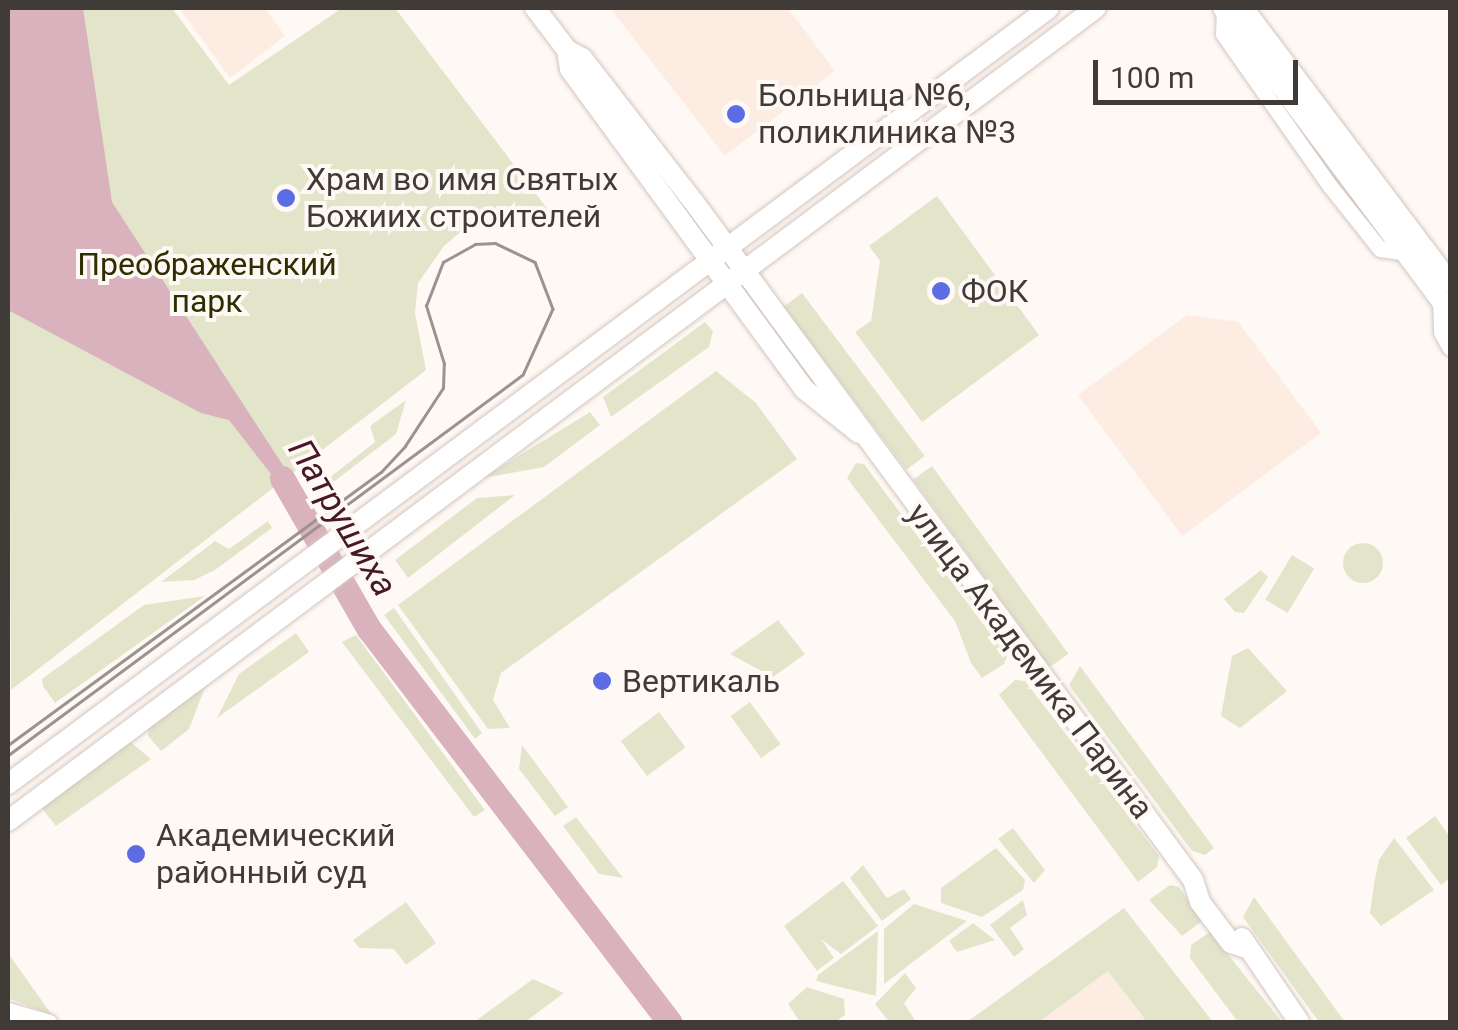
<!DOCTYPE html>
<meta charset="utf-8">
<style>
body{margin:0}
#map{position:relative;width:1458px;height:1030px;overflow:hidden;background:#fff9f5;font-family:Roboto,sans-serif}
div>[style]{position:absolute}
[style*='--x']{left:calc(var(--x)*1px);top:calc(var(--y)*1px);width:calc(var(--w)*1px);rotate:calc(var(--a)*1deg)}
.built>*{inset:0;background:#fdece1}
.green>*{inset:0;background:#e3e5cb;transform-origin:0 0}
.round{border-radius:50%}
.water>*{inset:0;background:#d9b2be}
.river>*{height:25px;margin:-12.5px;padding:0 12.5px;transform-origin:12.5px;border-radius:12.5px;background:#d9b2be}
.roads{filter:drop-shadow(0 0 2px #d4c6be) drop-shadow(0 0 2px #d4c6be)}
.minor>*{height:15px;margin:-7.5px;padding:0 7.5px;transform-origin:7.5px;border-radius:7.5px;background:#fff}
.tertiary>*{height:20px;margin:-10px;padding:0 10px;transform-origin:10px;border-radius:10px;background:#fff}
.tram>*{height:2.5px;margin:-1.25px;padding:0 1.25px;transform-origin:1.25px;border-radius:1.25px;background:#9a9490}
.dots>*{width:28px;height:28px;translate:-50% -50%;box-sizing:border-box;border:5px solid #fff9f5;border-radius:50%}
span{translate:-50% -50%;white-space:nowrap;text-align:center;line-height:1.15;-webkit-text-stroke:8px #fff9f5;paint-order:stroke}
.poi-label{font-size:32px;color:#413b38}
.left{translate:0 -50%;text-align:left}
.park-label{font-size:32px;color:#2d2e02}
.street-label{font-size:32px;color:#413b38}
.water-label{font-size:35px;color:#47172a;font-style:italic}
.frame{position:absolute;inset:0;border:10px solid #413b38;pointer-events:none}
.scale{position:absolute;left:1093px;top:60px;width:205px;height:45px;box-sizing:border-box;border:5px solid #413b38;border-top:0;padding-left:12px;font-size:30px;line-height:35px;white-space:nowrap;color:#413b38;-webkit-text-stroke:8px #fff9f5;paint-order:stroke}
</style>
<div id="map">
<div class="built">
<i style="clip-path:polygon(179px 8px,265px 8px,285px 36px,230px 78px)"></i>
<i style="clip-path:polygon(610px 8px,788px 8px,835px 71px,725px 156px)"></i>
<i style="clip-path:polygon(1187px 315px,1238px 322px,1321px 433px,1182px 536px,1078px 395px)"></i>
<i style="clip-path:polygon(1108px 971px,1147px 1022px,1039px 1022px)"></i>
</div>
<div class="green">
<i style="clip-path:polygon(8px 8px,172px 8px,229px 85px,342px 8px,395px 8px,549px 211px,484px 212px,444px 246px,418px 283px,415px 313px,426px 370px,11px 690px)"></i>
<i style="clip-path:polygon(937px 196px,1039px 335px,922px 422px,855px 332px,871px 321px,880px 261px,869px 246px)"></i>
<i style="left:802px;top:293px;width:204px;height:23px;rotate:53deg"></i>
<i style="clip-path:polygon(705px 322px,713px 331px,709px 347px,611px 417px,603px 397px)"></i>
<i style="clip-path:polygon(716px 371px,756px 403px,797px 459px,501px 673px,493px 700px,510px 728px,488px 729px,398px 605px)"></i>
<i style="clip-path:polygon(406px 400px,396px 434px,323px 490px,319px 486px,375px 442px,370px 426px)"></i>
<i style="clip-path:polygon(590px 412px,600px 425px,544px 467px,483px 478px)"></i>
<i style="clip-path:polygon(856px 463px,864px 464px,1007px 656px,1004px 664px,982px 678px,971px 663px,955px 621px,847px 478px)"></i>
<i style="left:932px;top:466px;width:232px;height:23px;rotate:54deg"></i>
<i style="clip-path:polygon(515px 495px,408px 578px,395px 560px,477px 498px)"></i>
<i style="clip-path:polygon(268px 521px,272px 528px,215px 570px,194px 580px,161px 582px,215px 541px,229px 549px)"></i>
<i class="round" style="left:1343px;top:543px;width:40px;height:40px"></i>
<i style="left:1292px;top:555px;width:26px;height:52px;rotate:31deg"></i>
<i style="clip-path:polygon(1261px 570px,1268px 577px,1244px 613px,1235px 612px,1224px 599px)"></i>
<i style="clip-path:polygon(205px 596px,55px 703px,43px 686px,42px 679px,144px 605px)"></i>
<i style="clip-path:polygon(394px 608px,482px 733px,475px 739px,384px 615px)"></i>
<i style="clip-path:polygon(778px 620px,805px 654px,773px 677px,730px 654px)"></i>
<i style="clip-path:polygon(296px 633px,309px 652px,217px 718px,239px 674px)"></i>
<i style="clip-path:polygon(356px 635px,485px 810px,474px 817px,342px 642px)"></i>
<i style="clip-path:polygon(1248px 648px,1287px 691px,1240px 728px,1221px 716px,1232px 656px)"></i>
<i style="clip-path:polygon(1080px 666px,1214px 848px,1205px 855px,1192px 851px,1069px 685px)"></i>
<i style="clip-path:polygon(1015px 680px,1025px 681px,1159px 856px,1157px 867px,1138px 882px,999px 695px)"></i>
<i style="clip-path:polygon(206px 685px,189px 729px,161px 751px,148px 736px,149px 725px)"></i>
<i style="left:750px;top:702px;width:52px;height:24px;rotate:54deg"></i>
<i style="left:659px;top:712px;width:44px;height:48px;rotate:53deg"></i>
<i style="clip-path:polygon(128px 740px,151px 759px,56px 826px,40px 806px)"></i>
<i style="clip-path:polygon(522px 745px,568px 807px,555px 816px,519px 769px)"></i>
<i style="clip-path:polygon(1435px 816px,1450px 837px,1450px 878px,1441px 885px,1406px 838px)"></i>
<i style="clip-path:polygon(576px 817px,623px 878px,599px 874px,563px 826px)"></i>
<i style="clip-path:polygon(1013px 828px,1045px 870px,1034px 883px,998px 839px)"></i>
<i style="clip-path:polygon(1394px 838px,1434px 890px,1381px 926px,1370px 913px,1374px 884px,1379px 860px)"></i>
<i style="clip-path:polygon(996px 848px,1025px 880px,1023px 890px,982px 917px,941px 903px,941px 888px)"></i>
<i style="clip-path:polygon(863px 865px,887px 898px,904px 889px,911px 899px,882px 921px,850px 878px)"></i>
<i style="clip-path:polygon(843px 881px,878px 926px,841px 954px,821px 939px,834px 958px,817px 971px,784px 926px)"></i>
<i style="clip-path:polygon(1170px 885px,1179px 887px,1202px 921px,1182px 936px,1149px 900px)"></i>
<i style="clip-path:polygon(1254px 897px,1345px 1022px,1319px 1022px,1243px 917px)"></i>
<i style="clip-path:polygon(1023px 900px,1027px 915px,1010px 928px,1024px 949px,1014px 957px,990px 925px)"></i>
<i style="clip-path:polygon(406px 902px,436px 943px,406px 965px,394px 949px,359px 948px,353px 940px)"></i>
<i style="clip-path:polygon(914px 904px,967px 921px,884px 984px,884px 929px)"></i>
<i style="clip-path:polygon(1124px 908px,1213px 1022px,1147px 1022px,1108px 971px,1039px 1022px,967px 1022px)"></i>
<i style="clip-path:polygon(973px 923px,995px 940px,957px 952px,949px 941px)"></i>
<i style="clip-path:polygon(878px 931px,876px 996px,816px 981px,818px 975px)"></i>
<i style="clip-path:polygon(1210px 932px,1282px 1022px,1238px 1022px,1190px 958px,1191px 945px)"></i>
<i style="clip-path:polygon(8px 953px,52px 1015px,8px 998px)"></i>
<i style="clip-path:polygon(905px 973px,916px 988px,904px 1003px,916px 1022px,889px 1022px,875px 1004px)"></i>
<i style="clip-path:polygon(533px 979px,564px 993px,525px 1022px,474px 1022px)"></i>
<i style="clip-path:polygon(807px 987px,844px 999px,845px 1015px,835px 1022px,800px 1022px,788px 1004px)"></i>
</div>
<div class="water">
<i style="clip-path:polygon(8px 8px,83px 8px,112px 202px,306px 501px,290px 512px,271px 474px,229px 420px,201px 413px,8px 310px)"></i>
</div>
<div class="river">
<i style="--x:282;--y:478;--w:174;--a:60.1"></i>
<i style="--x:369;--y:629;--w:495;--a:52.6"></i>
</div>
<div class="roads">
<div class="minor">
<i style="--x:1224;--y:8;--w:26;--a:92"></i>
<i style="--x:1223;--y:34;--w:186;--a:54.9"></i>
<i style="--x:1330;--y:186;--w:80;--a:51.6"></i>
<i style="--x:1380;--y:249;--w:27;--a:8"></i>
<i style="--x:1440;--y:297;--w:35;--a:88"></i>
<i style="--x:1441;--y:332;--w:18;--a:61"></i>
<i style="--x:8;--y:1010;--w:43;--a:16.3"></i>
</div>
<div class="tertiary">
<i style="--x:535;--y:8;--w:53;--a:52.7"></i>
<i style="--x:567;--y:50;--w:19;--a:81"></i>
<i style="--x:570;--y:69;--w:396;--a:53.8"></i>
<i style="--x:804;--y:389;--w:70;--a:38.7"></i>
<i style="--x:1223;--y:8;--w:379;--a:53.3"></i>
<i style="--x:1243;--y:8;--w:344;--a:53"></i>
<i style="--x:567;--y:50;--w:17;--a:28"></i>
<i style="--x:582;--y:58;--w:181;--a:52.2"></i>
<i style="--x:693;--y:201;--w:843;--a:53.63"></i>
<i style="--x:1193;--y:880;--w:23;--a:72"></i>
<i style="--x:1200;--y:902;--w:51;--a:52.9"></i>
<i style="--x:1231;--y:943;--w:13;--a:18"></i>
<i style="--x:8;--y:784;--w:1298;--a:-36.7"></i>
<i style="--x:8;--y:821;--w:1358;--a:-36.77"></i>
<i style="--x:1242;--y:938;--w:102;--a:55.8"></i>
<i style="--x:8;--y:1018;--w:5;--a:53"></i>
</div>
</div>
<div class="tram">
<i style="--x:8;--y:745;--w:462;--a:-36.2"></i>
<i style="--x:381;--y:472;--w:35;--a:-47"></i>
<i style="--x:405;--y:446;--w:69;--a:-56.8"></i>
<i style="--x:443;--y:388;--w:24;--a:-88"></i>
<i style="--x:444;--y:364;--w:61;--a:-107.2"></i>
<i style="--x:426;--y:306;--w:47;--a:-68.9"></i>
<i style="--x:443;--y:262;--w:37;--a:-29"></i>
<i style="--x:475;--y:244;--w:20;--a:-3"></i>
<i style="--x:495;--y:243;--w:44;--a:25.4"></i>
<i style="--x:535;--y:262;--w:50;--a:69"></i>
<i style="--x:553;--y:309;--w:72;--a:114.4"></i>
<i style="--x:523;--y:375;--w:641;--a:143.51"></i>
</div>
<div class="dots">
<i style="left:736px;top:114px;background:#5c6ce3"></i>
<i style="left:286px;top:198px;background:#5c6ce3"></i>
<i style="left:941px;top:291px;background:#5c6ce3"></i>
<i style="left:602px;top:681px;background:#5c6ce3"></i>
<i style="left:136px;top:854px;background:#5c6ce3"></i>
</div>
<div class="poi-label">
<span class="left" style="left:758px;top:114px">Больница №6,<br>поликлиника №3</span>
<span class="left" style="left:306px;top:198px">Храм во имя Святых<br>Божиих строителей</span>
<span class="left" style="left:961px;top:291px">ФОК</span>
<span class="left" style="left:622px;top:681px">Вертикаль</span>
<span class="left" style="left:156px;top:854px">Академический<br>районный суд</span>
</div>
<div class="park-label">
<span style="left:207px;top:283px">Преображенский<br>парк</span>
</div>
<div class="street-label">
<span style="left:1030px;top:661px;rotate:53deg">улица Академика Парина</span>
</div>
<div class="water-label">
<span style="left:342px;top:518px;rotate:59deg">Патрушиха</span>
</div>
<div class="frame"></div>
<div class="scale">100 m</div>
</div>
